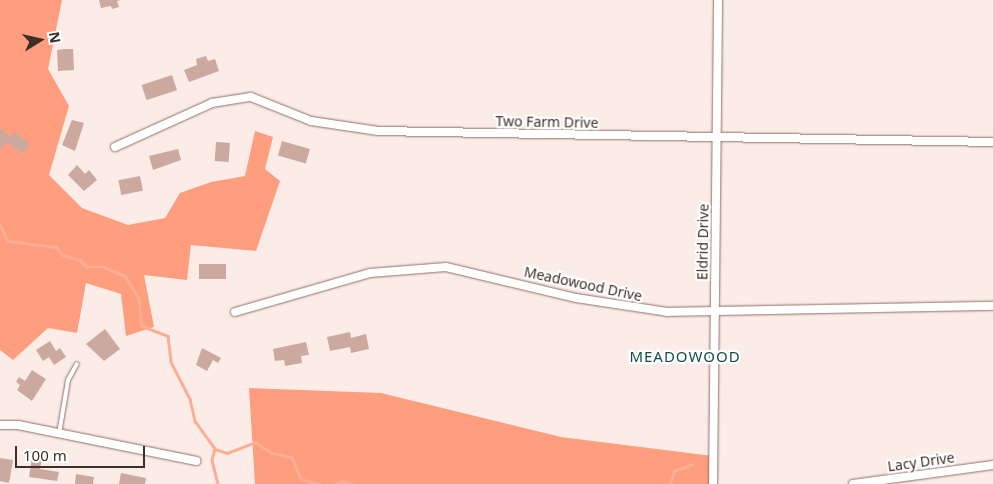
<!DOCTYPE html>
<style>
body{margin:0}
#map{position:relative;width:993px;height:484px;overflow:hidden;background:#fbece7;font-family:"Noto Sans",sans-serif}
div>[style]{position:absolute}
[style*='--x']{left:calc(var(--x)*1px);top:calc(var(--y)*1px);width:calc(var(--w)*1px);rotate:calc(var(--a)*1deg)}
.forest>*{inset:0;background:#fe9e7f}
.stream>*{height:2.5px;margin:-1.25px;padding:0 1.25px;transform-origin:1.25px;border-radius:1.25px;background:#fcae95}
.building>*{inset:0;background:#cca99e;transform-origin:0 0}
.roads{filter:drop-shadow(0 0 1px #907065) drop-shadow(0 0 1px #907065)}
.lane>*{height:4px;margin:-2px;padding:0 2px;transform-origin:2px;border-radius:2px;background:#fff}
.street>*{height:8px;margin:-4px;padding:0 4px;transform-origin:4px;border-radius:4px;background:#fff}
span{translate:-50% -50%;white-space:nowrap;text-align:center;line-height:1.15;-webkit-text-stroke:4.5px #fff;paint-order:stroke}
.street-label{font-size:14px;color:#3c2e29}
.neighbourhood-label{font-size:15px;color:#104e4a;letter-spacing:1px}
.north{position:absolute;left:15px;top:15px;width:50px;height:50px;-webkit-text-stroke:4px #fff;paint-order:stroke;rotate:80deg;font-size:14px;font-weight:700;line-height:20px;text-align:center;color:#3c2e29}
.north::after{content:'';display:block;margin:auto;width:18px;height:22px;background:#3c2e29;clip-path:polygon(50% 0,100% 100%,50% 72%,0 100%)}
.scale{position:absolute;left:15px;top:446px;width:130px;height:22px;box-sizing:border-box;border:2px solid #3c2e29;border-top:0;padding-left:6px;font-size:15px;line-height:18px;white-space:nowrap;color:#3c2e29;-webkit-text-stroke:4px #fff;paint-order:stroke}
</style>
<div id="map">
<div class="forest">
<i style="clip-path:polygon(0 0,62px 0,48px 69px,69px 106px,49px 175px,82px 208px,128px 225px,165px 218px,180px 193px,211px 182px,245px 176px,255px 131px,273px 137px,265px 169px,280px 181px,256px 251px,191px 245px,187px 280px,144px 275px,154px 327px,126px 336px,121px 294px,86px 283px,77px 333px,48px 328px,13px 360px,0 350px)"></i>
<i style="clip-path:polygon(249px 388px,381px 393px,561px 437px,713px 456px,713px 484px,255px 484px)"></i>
</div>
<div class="stream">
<i style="--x:0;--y:224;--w:19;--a:65"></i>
<i style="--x:8;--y:241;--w:48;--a:7.1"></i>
<i style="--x:56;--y:247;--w:11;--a:49"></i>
<i style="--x:63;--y:255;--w:18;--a:16"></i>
<i style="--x:80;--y:260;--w:10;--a:45"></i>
<i style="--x:87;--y:267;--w:17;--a:0"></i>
<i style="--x:104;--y:267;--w:23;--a:23"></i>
<i style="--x:125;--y:276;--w:26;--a:58"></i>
<i style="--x:139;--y:298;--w:28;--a:84"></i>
<i style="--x:142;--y:326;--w:28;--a:21"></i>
<i style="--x:168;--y:336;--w:26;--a:83"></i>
<i style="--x:171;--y:362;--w:42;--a:62.8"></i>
<i style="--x:190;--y:399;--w:23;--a:77"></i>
<i style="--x:195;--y:421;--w:34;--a:54"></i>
<i style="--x:215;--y:449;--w:13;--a:18"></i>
<i style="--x:227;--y:453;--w:30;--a:-21"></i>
<i style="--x:255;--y:442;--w:20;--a:33"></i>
<i style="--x:272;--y:453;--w:20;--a:11"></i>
<i style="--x:292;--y:457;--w:24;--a:68"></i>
<i style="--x:301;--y:479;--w:19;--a:16"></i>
<i style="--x:215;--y:449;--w:11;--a:105"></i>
<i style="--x:212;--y:460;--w:25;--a:76"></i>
<i style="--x:335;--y:484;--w:9;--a:-21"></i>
<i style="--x:343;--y:481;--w:9;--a:21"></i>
<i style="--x:670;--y:484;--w:14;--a:-73"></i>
<i style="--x:674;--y:471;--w:19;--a:-21"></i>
</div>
<div class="building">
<i style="clip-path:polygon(99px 0,121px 0,117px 1px,119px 7px,112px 9px,111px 6px,101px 8px)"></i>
<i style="clip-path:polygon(65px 49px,73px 49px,74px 70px,58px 71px,57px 50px)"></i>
<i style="clip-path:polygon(206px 56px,208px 61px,215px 59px,219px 71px,189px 82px,184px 70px,197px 65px,196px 59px)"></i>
<i style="left:172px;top:75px;width:16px;height:32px;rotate:72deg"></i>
<i style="clip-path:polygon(72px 120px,84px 123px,75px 151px,62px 145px)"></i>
<i style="clip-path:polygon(0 128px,11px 137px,15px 132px,30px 144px,23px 154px,7px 142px,0 150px)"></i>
<i style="left:282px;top:141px;width:29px;height:15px;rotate:16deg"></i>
<i style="left:216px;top:142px;width:14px;height:19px;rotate:4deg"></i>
<i style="clip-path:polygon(178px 149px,181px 160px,153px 170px,149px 156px)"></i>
<i style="clip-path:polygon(77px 165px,85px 174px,89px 170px,97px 180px,84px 191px,68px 175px)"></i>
<i style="left:140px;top:176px;width:15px;height:22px;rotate:79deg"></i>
<i style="left:199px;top:264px;width:27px;height:15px"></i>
<i style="clip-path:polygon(105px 329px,120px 349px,104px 361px,86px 344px)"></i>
<i style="clip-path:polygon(350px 332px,351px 338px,366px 334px,369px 349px,351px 353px,350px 347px,330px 351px,327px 337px)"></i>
<i style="clip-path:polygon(50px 341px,56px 351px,60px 348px,66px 357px,54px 365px,49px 357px,43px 361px,36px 350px)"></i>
<i style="clip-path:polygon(306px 342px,309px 355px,301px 356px,302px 363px,285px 366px,284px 360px,275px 361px,273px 349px)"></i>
<i style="clip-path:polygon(202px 348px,221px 358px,218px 363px,213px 360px,207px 371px,196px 365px)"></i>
<i style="clip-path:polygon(32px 370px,46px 379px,32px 401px,17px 390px,20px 385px,16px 382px,19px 377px,25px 381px)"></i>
<i style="clip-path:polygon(32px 457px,42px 458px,40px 469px,59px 472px,57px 481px,29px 477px)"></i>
<i style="clip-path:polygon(0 458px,13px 460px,9px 483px,0 481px)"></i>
<i style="clip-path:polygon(121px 473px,146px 478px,145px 484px,119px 484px)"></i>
<i style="clip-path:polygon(76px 474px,94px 477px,93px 484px,75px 484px)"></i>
</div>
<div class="roads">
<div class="lane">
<i style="--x:59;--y:434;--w:55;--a:-80.5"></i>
<i style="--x:68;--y:380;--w:18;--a:-61"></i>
</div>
<div class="street">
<i style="--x:115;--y:147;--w:107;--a:-24.4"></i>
<i style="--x:212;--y:103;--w:39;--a:-9"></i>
<i style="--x:251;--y:97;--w:65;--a:21.8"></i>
<i style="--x:311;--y:121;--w:68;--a:8.5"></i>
<i style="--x:378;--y:131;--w:615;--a:1.02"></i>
<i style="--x:235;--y:312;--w:141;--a:-16.1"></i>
<i style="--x:370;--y:273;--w:76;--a:-4.5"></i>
<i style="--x:446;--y:267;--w:134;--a:13.4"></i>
<i style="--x:576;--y:298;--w:92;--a:8.7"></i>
<i style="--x:667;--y:312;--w:326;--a:-1.1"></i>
<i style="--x:0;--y:425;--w:18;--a:0"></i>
<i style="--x:18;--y:425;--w:182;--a:11.4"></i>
<i style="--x:713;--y:484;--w:484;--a:-89.4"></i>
<i style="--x:853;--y:484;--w:141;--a:-7.7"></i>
</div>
</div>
<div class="street-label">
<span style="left:547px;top:122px;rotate:1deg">Two Farm Drive</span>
<span style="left:703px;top:242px;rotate:-89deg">Eldrid Drive</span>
<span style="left:583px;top:284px;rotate:12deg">Meadowood Drive</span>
<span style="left:921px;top:462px;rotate:-8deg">Lacy Drive</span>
</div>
<div class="neighbourhood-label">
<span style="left:685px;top:357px">MEADOWOOD</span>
</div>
<div class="north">N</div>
<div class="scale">100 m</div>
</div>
